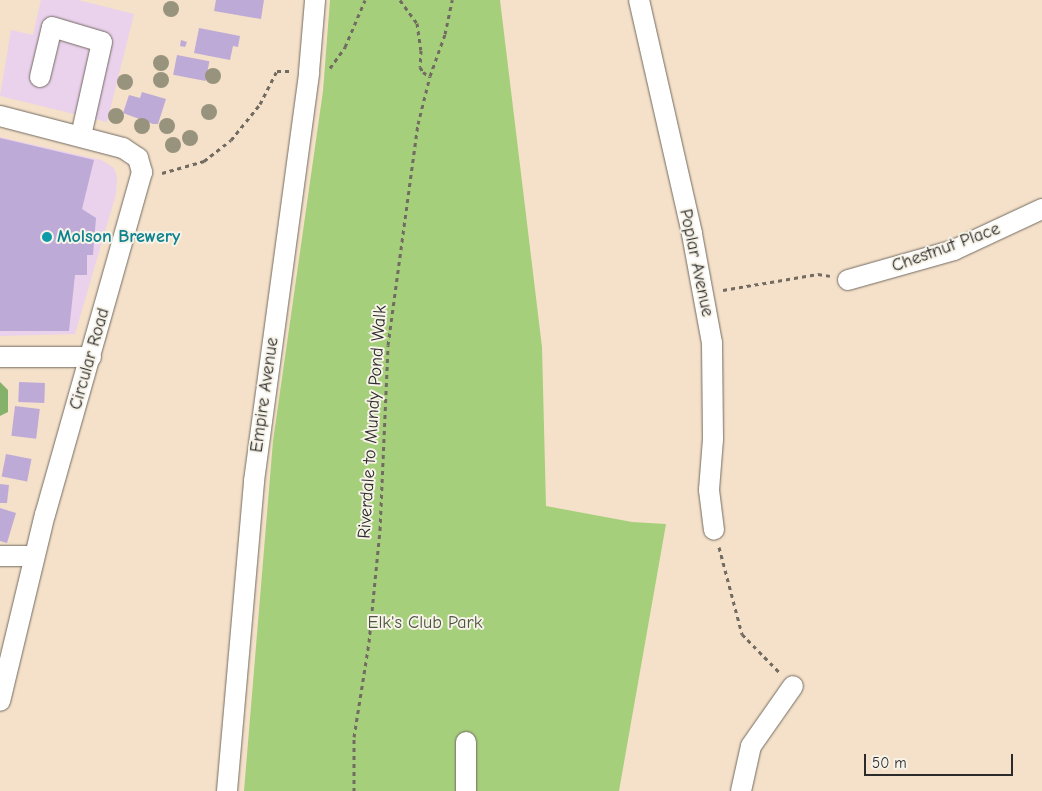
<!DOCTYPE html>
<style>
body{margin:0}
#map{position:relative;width:1042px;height:791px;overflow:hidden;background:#f5e1c9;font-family:"Comic Neue",sans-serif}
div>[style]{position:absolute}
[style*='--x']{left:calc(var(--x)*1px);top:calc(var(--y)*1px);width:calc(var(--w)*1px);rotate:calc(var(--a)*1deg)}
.built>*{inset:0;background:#ead1ec}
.green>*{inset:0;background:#a6cf7b}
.forest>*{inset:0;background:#84b26b}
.building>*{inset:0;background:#beaad6;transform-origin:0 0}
.path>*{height:3px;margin-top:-1.5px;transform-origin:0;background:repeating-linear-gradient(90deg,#726b62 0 4px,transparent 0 8px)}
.roads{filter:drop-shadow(0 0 1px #726b62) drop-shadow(0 0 1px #726b62)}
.minor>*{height:20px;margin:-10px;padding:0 10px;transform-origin:10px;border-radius:10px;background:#fff}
.trees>*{width:16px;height:16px;margin:-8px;border-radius:50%;background:#97937d}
.dots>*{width:14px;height:14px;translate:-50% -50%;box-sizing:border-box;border:2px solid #f7f3e8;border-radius:50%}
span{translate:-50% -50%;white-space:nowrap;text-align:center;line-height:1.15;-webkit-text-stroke:4px #f7f3e8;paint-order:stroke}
.culture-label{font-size:18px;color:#0d838f;font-weight:700}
.left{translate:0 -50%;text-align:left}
.street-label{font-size:18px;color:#2b2b2b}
.park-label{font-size:18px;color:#4a543f}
.scale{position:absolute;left:864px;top:754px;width:149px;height:22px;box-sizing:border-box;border:2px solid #2b2b2b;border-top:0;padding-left:6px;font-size:15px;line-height:18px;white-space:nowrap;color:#2b2b2b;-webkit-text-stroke:4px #f7f3e8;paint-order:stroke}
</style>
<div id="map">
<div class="built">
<i style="clip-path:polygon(41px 0,78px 0,134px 14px,107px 122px,0 96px,11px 30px,33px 35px)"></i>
<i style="clip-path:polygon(0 137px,101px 160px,114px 168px,117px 177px,116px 194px,75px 334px,0 336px)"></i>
</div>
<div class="green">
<i style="clip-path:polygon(330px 0,500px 0,542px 347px,546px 506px,632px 522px,666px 524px,619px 791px,244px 791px,273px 441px,323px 91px)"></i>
</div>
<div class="forest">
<i style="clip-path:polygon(0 382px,8px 390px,8px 412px,0 416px)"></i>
</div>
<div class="building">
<i style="clip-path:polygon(216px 0,264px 0,261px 19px,214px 11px)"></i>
<i style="clip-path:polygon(199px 28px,240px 36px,238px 47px,233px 46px,230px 60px,194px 53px)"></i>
<i style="clip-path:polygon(181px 40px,187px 42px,185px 47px,180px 46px)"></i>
<i style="left:177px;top:55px;width:33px;height:20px;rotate:11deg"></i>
<i style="clip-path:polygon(142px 92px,166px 99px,158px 124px,153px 124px,123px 113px,129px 95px,140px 98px)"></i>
<i style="clip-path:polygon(0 138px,94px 160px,82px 209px,96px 218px,93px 255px,87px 255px,87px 275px,75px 275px,69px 331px,0 331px)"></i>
<i style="left:19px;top:382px;width:26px;height:20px;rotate:2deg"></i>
<i style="left:15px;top:406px;width:25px;height:30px;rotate:7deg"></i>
<i style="left:6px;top:454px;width:26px;height:23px;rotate:11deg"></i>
<i style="clip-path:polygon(0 484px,9px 485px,7px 503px,0 503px)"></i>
<i style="clip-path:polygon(0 508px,16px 513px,7px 543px,0 541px)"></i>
</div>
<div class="path">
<i style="--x:400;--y:0;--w:29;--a:54"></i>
<i style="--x:417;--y:23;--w:27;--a:82"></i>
<i style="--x:421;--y:50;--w:17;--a:93"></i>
<i style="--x:420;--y:67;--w:6;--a:59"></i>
<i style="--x:423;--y:72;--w:7;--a:34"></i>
<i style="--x:330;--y:68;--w:26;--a:-54"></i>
<i style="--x:345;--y:47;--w:51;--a:-66.9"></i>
<i style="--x:162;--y:173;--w:44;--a:-15.9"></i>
<i style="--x:204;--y:161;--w:34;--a:-38"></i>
<i style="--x:231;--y:140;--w:46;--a:-51.1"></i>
<i style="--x:260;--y:104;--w:37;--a:-63"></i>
<i style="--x:277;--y:71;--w:12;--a:0"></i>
<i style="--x:723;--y:290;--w:96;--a:-9.6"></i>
<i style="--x:818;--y:274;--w:12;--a:9"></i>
<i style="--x:719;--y:547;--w:90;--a:75.2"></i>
<i style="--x:742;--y:634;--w:54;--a:45.7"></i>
<i style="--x:354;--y:791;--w:54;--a:-90"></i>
<i style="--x:354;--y:737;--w:96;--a:-81"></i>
<i style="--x:369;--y:642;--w:113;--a:-84.4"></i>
<i style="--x:380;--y:530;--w:185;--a:-87.5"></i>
<i style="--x:388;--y:345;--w:223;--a:-82.3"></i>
<i style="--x:418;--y:124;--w:49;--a:-76"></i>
<i style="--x:430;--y:76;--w:45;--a:-70.3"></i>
<i style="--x:445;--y:34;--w:35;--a:-78"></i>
</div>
<div class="roads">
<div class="minor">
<i style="--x:639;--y:0;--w:240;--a:77.2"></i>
<i style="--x:692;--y:234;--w:111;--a:79.6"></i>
<i style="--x:712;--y:343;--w:96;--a:89.4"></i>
<i style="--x:713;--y:439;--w:51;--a:94.5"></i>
<i style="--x:709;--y:490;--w:40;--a:82.9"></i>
<i style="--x:40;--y:77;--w:51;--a:-76.5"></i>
<i style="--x:52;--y:27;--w:52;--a:16.7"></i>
<i style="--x:102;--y:42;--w:96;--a:102.6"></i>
<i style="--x:0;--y:116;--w:127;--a:14.6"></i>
<i style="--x:123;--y:148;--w:18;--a:34"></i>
<i style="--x:138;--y:158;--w:15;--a:74"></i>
<i style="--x:142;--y:172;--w:355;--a:105.8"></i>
<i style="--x:45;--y:514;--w:192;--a:103.5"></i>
<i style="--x:848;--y:280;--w:110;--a:-15.8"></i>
<i style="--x:954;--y:250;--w:97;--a:-25"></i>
<i style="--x:0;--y:357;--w:91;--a:0"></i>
<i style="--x:0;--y:556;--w:34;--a:0"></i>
<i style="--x:227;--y:791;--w:311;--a:-85"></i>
<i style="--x:254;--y:481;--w:413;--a:-82.3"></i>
<i style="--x:309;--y:72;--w:72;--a:-85.2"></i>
<i style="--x:466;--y:791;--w:49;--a:-90"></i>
<i style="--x:741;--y:791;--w:46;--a:-77.5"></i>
<i style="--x:751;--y:746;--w:73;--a:-55"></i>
</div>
</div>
<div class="trees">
<i style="left:171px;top:9px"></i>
<i style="left:161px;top:63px"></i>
<i style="left:213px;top:76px"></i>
<i style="left:161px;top:80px"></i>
<i style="left:125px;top:82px"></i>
<i style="left:209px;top:112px"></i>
<i style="left:116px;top:116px"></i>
<i style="left:142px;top:126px"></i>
<i style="left:167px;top:126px"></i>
<i style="left:190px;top:138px"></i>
<i style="left:173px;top:145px"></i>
</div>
<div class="dots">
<i style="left:47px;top:237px;background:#0f9aa8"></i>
</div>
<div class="culture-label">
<span class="left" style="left:57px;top:237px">Molson Brewery</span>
</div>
<div class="street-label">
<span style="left:946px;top:248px;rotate:-20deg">Chestnut Place</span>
<span style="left:696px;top:263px;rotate:78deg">Poplar Avenue</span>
<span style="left:90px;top:359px;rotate:-74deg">Circular Road</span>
<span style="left:265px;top:395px;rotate:-82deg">Empire Avenue</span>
<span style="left:373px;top:422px;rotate:-86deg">Riverdale to Mundy Pond Walk</span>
</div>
<div class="park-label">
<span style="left:425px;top:623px">Elk's Club Park</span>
</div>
<div class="scale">50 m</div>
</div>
